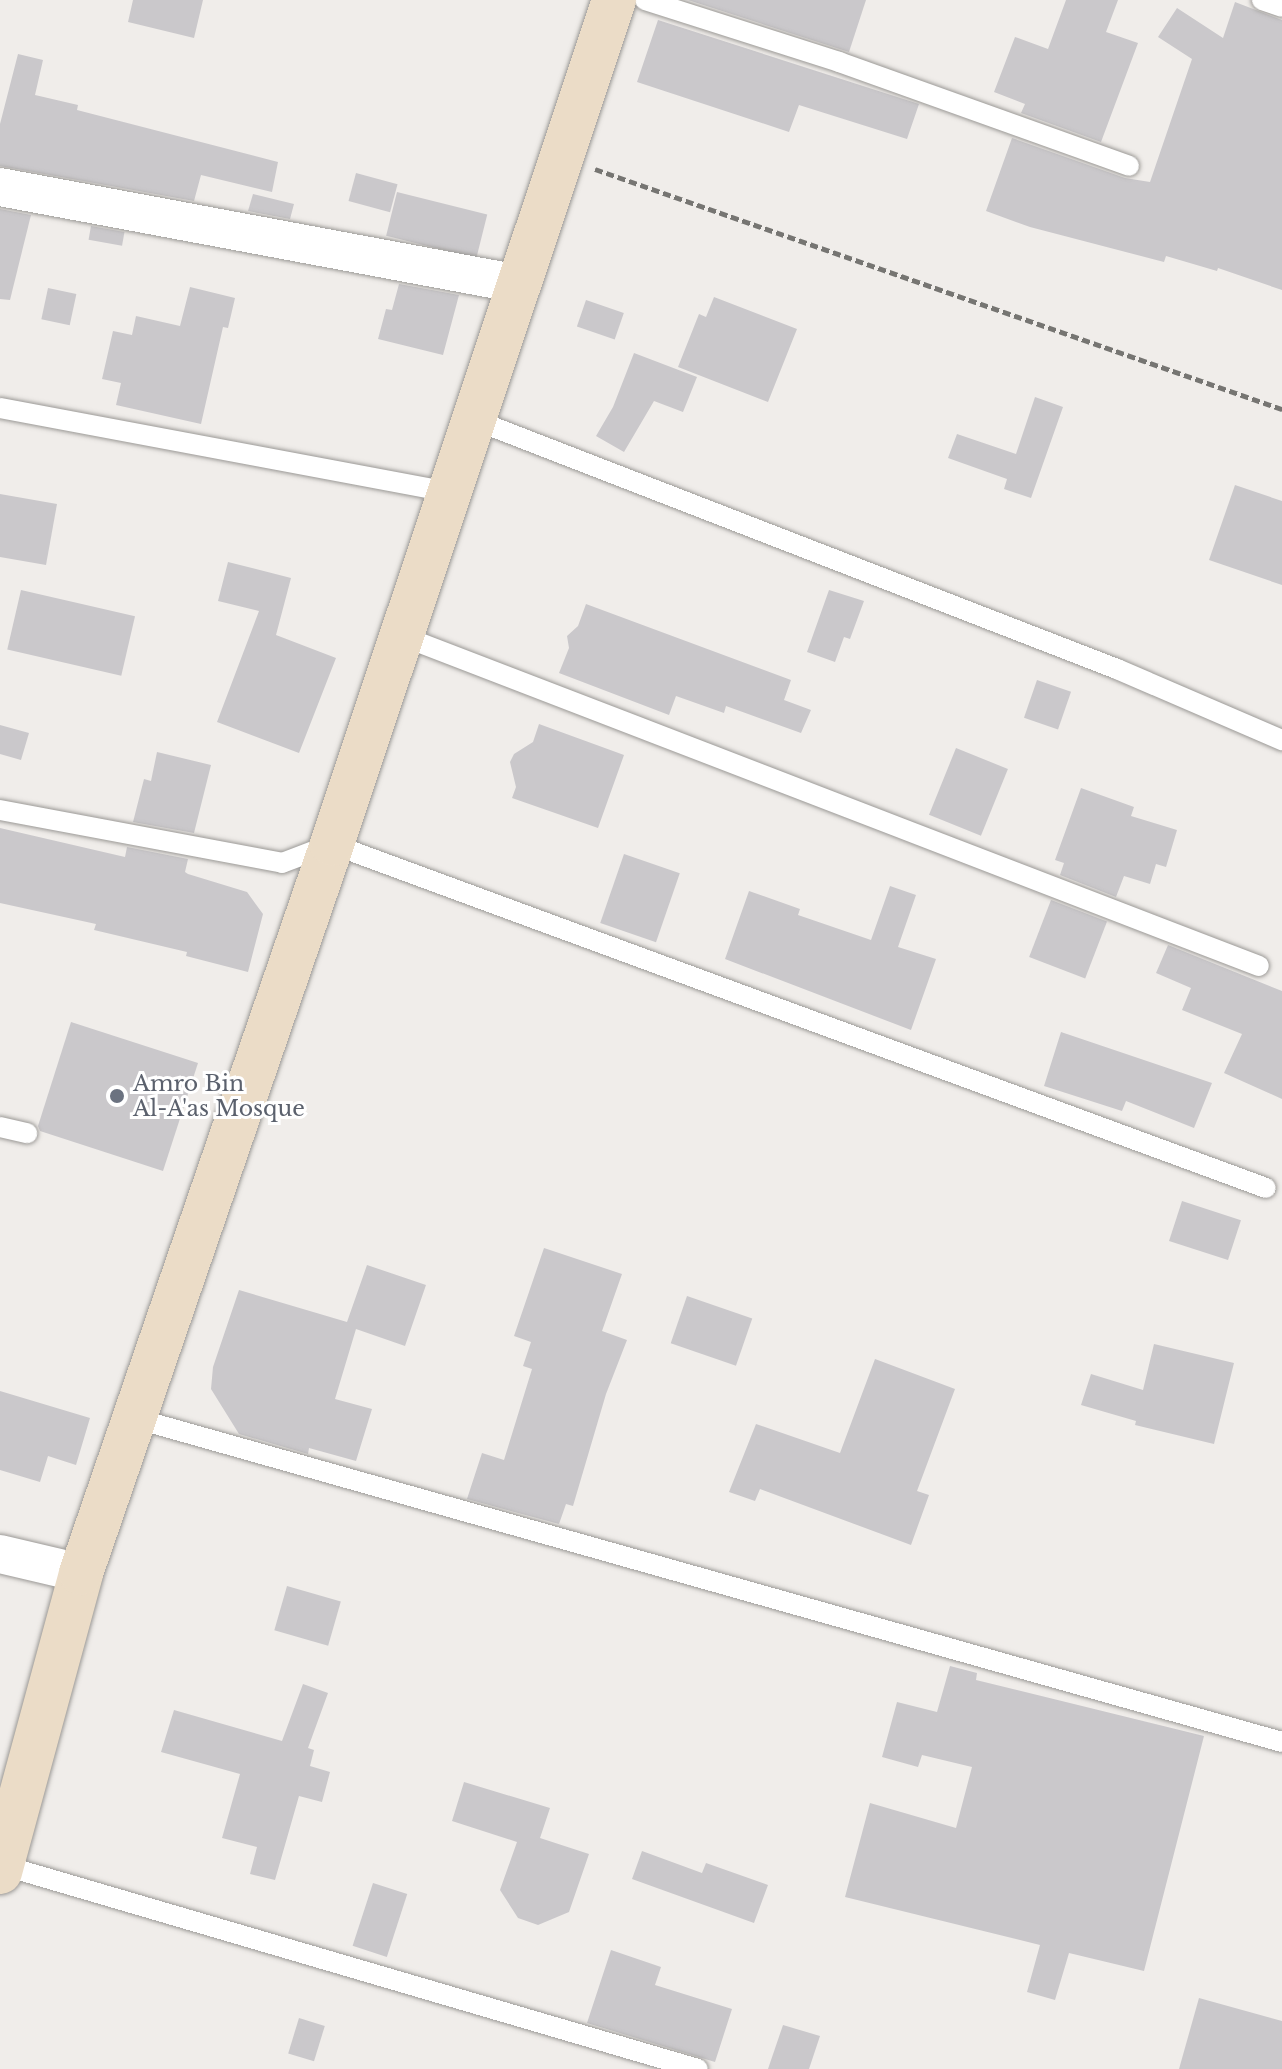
<!DOCTYPE html>
<style>
body{margin:0}
#map{position:relative;width:1282px;height:2069px;overflow:hidden;background:#f0edea;font-family:"Libre Baskerville",serif}
div>[style]{position:absolute}
[style*='--x']{left:calc(var(--x)*1px);top:calc(var(--y)*1px);width:calc(var(--w)*1px);rotate:calc(var(--a)*1deg)}
.building>*{inset:0;background:#cac8cb;transform-origin:0 0}
.path>*{height:5px;margin-top:-2.5px;transform-origin:0;background:repeating-linear-gradient(90deg,#767572 0 8px,transparent 0 12px)}
.roads{filter:drop-shadow(0 0 2px #9b9996) drop-shadow(0 0 2px #9b9996)}
.lane>*{height:20px;margin:-10px;padding:0 10px;transform-origin:10px;border-radius:10px;background:#fff}
.street>*{height:38px;margin:-19px;padding:0 19px;transform-origin:19px;border-radius:19px;background:#fff}
.secondary>*{height:44px;margin:-22px;padding:0 22px;transform-origin:22px;border-radius:22px;background:#ebdcc7}
.dots>*{width:22px;height:22px;translate:-50% -50%;box-sizing:border-box;border:4px solid #fff;border-radius:50%}
span{translate:-50% -50%;white-space:nowrap;text-align:center;line-height:1.15;-webkit-text-stroke:6px #fff;paint-order:stroke}
.worship-label{font-size:22px;color:#5b616d}
.left{translate:0 -50%;text-align:left}
</style>
<div id="map">
<div class="building">
<i style="clip-path:polygon(133px 0,203px 0,194px 38px,128px 22px)"></i>
<i style="clip-path:polygon(688px 0,866px 0,849px 52px)"></i>
<i style="clip-path:polygon(1066px 0,1118px 0,1106px 32px,1138px 43px,1101px 142px,1021px 113px,1025px 104px,994px 92px,1015px 37px,1048px 49px)"></i>
<i style="clip-path:polygon(1235px 2px,1282px 20px,1282px 290px,1218px 268px,1217px 271px,1166px 256px,1164px 262px,1030px 227px,986px 211px,1012px 138px,1125px 178px,1150px 182px,1192px 59px,1158px 37px,1177px 8px,1223px 38px)"></i>
<i style="clip-path:polygon(658px 20px,919px 104px,907px 139px,799px 105px,789px 132px,637px 82px)"></i>
<i style="clip-path:polygon(18px 54px,43px 60px,35px 95px,78px 105px,77px 110px,278px 162px,272px 192px,201px 175px,194px 201px,0 166px,0 124px)"></i>
<i style="left:356px;top:173px;width:43px;height:29px;rotate:15deg"></i>
<i style="left:397px;top:192px;width:93px;height:45px;rotate:14deg"></i>
<i style="clip-path:polygon(253px 194px,294px 204px,290px 219px,248px 211px)"></i>
<i style="clip-path:polygon(0 209px,31px 215px,10px 300px,0 299px)"></i>
<i style="left:91px;top:226px;width:34px;height:14px;rotate:10deg"></i>
<i style="clip-path:polygon(399px 284px,459px 295px,443px 355px,378px 339px,386px 309px,392px 310px)"></i>
<i style="clip-path:polygon(190px 287px,235px 298px,228px 328px,223px 327px,201px 424px,116px 405px,121px 383px,102px 379px,113px 331px,132px 335px,136px 316px,180px 326px)"></i>
<i style="left:48px;top:288px;width:29px;height:32px;rotate:12deg"></i>
<i style="clip-path:polygon(714px 297px,797px 329px,768px 402px,678px 367px,699px 314px,706px 317px)"></i>
<i style="left:586px;top:300px;width:40px;height:28px;rotate:19deg"></i>
<i style="clip-path:polygon(634px 353px,697px 377px,683px 412px,654px 401px,624px 452px,596px 436px,613px 407px)"></i>
<i style="clip-path:polygon(1035px 397px,1063px 407px,1031px 498px,1004px 489px,1007px 479px,948px 458px,957px 434px,1016px 454px)"></i>
<i style="clip-path:polygon(1235px 485px,1282px 501px,1282px 585px,1209px 560px)"></i>
<i style="clip-path:polygon(0 494px,57px 504px,46px 565px,0 557px)"></i>
<i style="clip-path:polygon(228px 562px,291px 578px,276px 635px,336px 658px,299px 753px,217px 722px,259px 611px,218px 601px)"></i>
<i style="left:21px;top:590px;width:117px;height:61px;rotate:13deg"></i>
<i style="clip-path:polygon(829px 590px,864px 601px,850px 639px,844px 637px,835px 662px,807px 652px)"></i>
<i style="clip-path:polygon(586px 604px,791px 680px,784px 700px,811px 710px,801px 733px,726px 706px,724px 713px,676px 696px,669px 715px,559px 673px,569px 648px,567px 636px,578px 626px)"></i>
<i style="left:1037px;top:680px;width:36px;height:40px;rotate:19deg"></i>
<i style="clip-path:polygon(539px 724px,624px 755px,598px 828px,512px 798px,516px 787px,510px 762px,514px 754px,533px 742px)"></i>
<i style="clip-path:polygon(0 725px,29px 733px,21px 760px,0 754px)"></i>
<i style="left:956px;top:748px;width:56px;height:72px;rotate:22deg"></i>
<i style="clip-path:polygon(157px 752px,211px 765px,194px 833px,133px 822px,144px 779px,151px 781px)"></i>
<i style="clip-path:polygon(1081px 788px,1134px 807px,1131px 816px,1177px 830px,1166px 867px,1156px 864px,1150px 884px,1124px 876px,1116px 897px,1060px 875px,1064px 863px,1055px 860px)"></i>
<i style="clip-path:polygon(0 828px,125px 857px,127px 847px,188px 859px,185px 872px,188px 874px,247px 892px,263px 914px,248px 972px,186px 956px,187px 952px,94px 930px,96px 924px,0 903px)"></i>
<i style="left:624px;top:854px;width:59px;height:73px;rotate:19deg"></i>
<i style="clip-path:polygon(890px 886px,916px 895px,898px 947px,936px 959px,911px 1030px,725px 959px,749px 891px,800px 909px,798px 915px,871px 940px)"></i>
<i style="left:1051px;top:900px;width:60px;height:61px;rotate:21deg"></i>
<i style="clip-path:polygon(1168px 945px,1282px 991px,1282px 1099px,1224px 1073px,1242px 1034px,1182px 1010px,1191px 988px,1156px 973px)"></i>
<i style="clip-path:polygon(71px 1022px,198px 1063px,163px 1171px,40px 1131px,38px 1126px)"></i>
<i style="clip-path:polygon(1061px 1032px,1212px 1083px,1194px 1128px,1126px 1101px,1122px 1111px,1044px 1086px)"></i>
<i style="left:1182px;top:1201px;width:62px;height:42px;rotate:18deg"></i>
<i style="clip-path:polygon(544px 1248px,622px 1274px,602px 1331px,627px 1340px,606px 1394px,573px 1506px,566px 1504px,559px 1524px,467px 1499px,482px 1453px,504px 1460px,532px 1369px,523px 1366px,531px 1342px,514px 1336px)"></i>
<i style="clip-path:polygon(367px 1265px,426px 1285px,405px 1346px,356px 1329px,335px 1399px,372px 1409px,356px 1461px,309px 1448px,308px 1454px,239px 1434px,211px 1389px,213px 1367px,239px 1290px,347px 1322px)"></i>
<i style="left:687px;top:1296px;width:69px;height:50px;rotate:19deg"></i>
<i style="clip-path:polygon(1154px 1344px,1234px 1363px,1214px 1444px,1135px 1425px,1136px 1421px,1081px 1405px,1091px 1374px,1143px 1390px)"></i>
<i style="clip-path:polygon(875px 1359px,955px 1389px,917px 1491px,929px 1495px,911px 1545px,760px 1489px,755px 1501px,729px 1492px,756px 1424px,840px 1453px)"></i>
<i style="clip-path:polygon(0 1391px,90px 1418px,76px 1465px,48px 1456px,40px 1482px,0 1470px)"></i>
<i style="left:287px;top:1586px;width:56px;height:46px;rotate:16deg"></i>
<i style="clip-path:polygon(950px 1666px,977px 1673px,976px 1680px,1204px 1736px,1144px 1971px,1069px 1953px,1055px 2000px,1027px 1992px,1040px 1945px,845px 1897px,870px 1803px,956px 1828px,972px 1767px,922px 1755px,918px 1767px,882px 1757px,897px 1702px,937px 1712px)"></i>
<i style="clip-path:polygon(303px 1684px,328px 1693px,308px 1748px,314px 1750px,310px 1766px,330px 1772px,322px 1802px,299px 1796px,275px 1880px,250px 1874px,257px 1847px,222px 1838px,240px 1774px,161px 1752px,174px 1710px,282px 1741px)"></i>
<i style="clip-path:polygon(464px 1782px,550px 1808px,540px 1838px,589px 1854px,569px 1912px,538px 1925px,518px 1918px,500px 1890px,517px 1842px,452px 1821px)"></i>
<i style="clip-path:polygon(642px 1851px,702px 1873px,706px 1863px,768px 1885px,754px 1923px,632px 1879px)"></i>
<i style="left:373px;top:1883px;width:36px;height:66px;rotate:18deg"></i>
<i style="clip-path:polygon(611px 1950px,661px 1967px,655px 1985px,732px 2009px,715px 2062px,587px 2023px)"></i>
<i style="clip-path:polygon(1199px 1998px,1282px 2021px,1282px 2069px,1179px 2069px)"></i>
<i style="left:299px;top:2018px;width:27px;height:37px;rotate:17deg"></i>
<i style="clip-path:polygon(783px 2025px,820px 2036px,809px 2069px,768px 2069px)"></i>
</div>
<div class="path">
<i style="--x:595;--y:169;--w:728;--a:19.26"></i>
</div>
<div class="roads">
<div class="lane">
<i style="--x:645;--y:0;--w:204;--a:17.7"></i>
<i style="--x:839;--y:62;--w:308;--a:19.7"></i>
<i style="--x:1262;--y:0;--w:21;--a:19"></i>
<i style="--x:0;--y:408;--w:458;--a:10.6"></i>
<i style="--x:475;--y:420;--w:689;--a:21.2"></i>
<i style="--x:1117;--y:669;--w:180;--a:23.3"></i>
<i style="--x:402;--y:636;--w:918;--a:21.06"></i>
<i style="--x:0;--y:810;--w:287;--a:10.6"></i>
<i style="--x:282;--y:863;--w:53;--a:-20.8"></i>
<i style="--x:332;--y:844;--w:995;--a:20.22"></i>
<i style="--x:0;--y:1127;--w:28;--a:13"></i>
<i style="--x:134;--y:1418;--w:1193;--a:15.76"></i>
<i style="--x:2;--y:1865;--w:725;--a:16.34"></i>
</div>
<div class="street">
<i style="--x:0;--y:187;--w:528;--a:10.59"></i>
<i style="--x:0;--y:1554;--w:83;--a:13.2"></i>
</div>
<div class="secondary">
<i style="--x:0;--y:1872;--w:310;--a:-74.8"></i>
<i style="--x:81;--y:1573;--w:771;--a:-71"></i>
<i style="--x:332;--y:844;--w:890;--a:-71.52"></i>
</div>
</div>
<div class="dots">
<i style="left:117px;top:1096px;background:#6b7280"></i>
</div>
<div class="worship-label">
<span class="left" style="left:133px;top:1096px">Amro Bin<br>Al-A'as Mosque</span>
</div>
</div>
